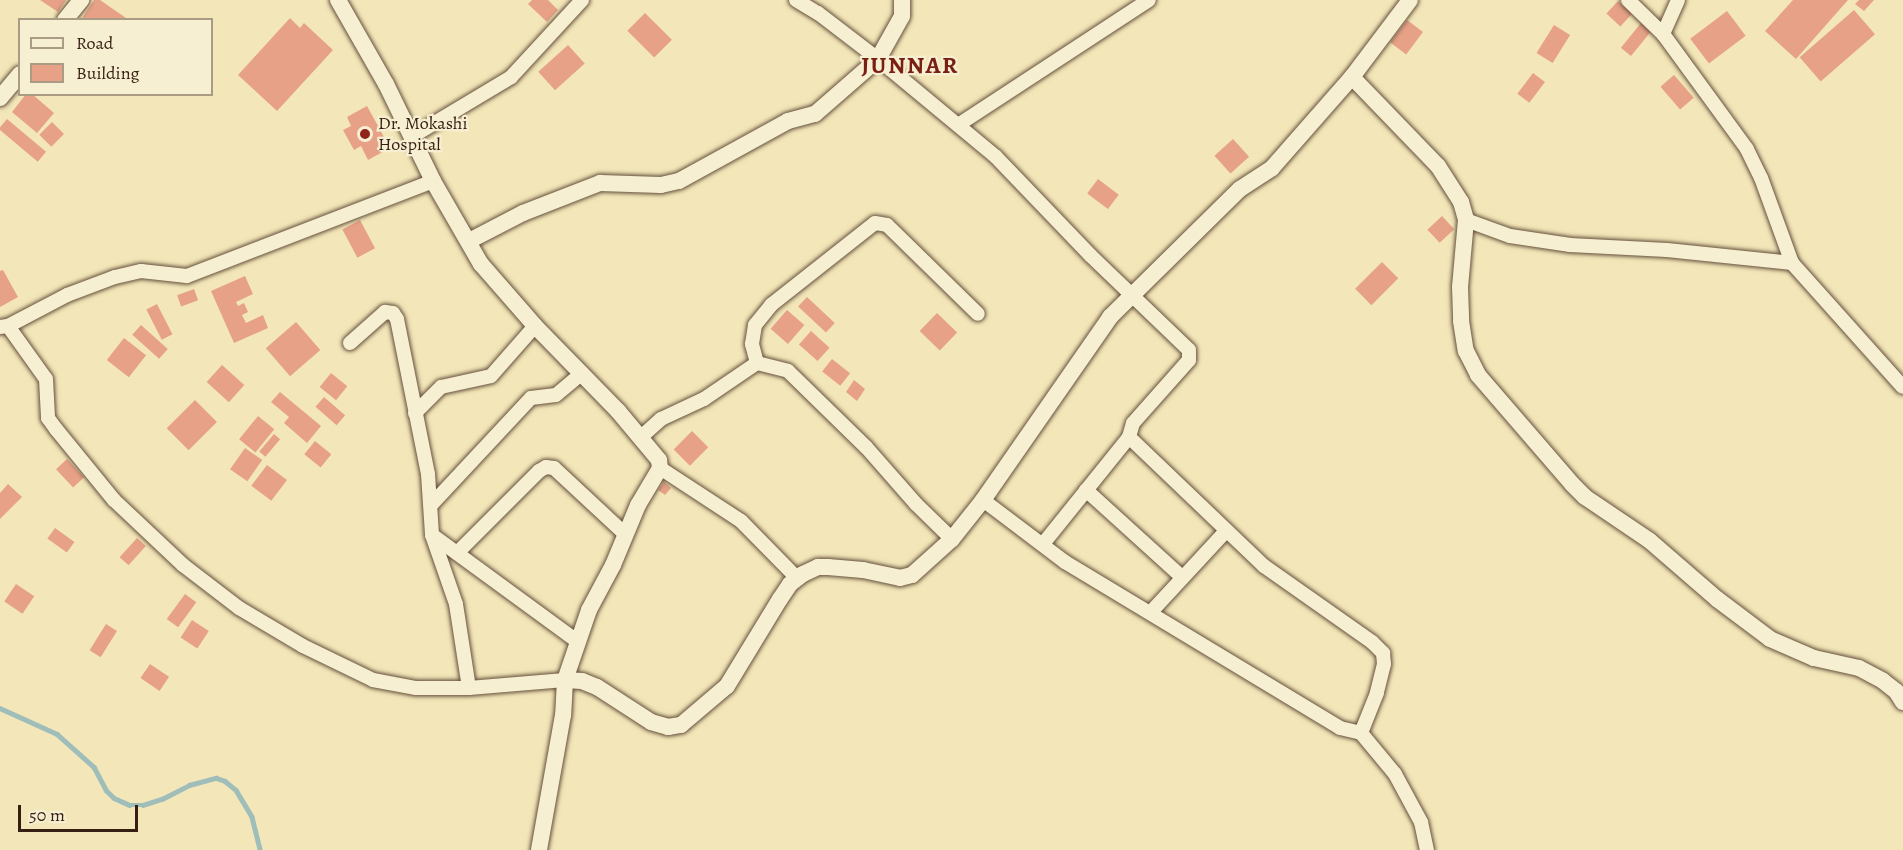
<!DOCTYPE html>
<style>
body{margin:0}
#map{position:relative;width:1903px;height:850px;overflow:hidden;background:#f3e7b9;font-family:Alegreya,serif}
div>[style]{position:absolute}
[style*='--x']{left:calc(var(--x)*1px);top:calc(var(--y)*1px);width:calc(var(--w)*1px);rotate:calc(var(--a)*1deg)}
.stream>*{height:4.5px;margin:-2.25px;padding:0 2.25px;transform-origin:2.25px;border-radius:2.25px;background:#9fbeb9}
.building>*{inset:0;background:#e6a187;transform-origin:0 0}
.roads{filter:drop-shadow(0 0 2px #65503c) drop-shadow(0 0 2px #65503c)}
.minor>*{height:14px;margin:-7px;padding:0 7px;transform-origin:7px;border-radius:7px;background:#f7efd2}
.tertiary>*{height:16px;margin:-8px;padding:0 8px;transform-origin:8px;border-radius:8px;background:#f7efd2}
.dots>*{width:16px;height:16px;translate:-50% -50%;box-sizing:border-box;border:3px solid #f7efd2;border-radius:50%}
span{translate:-50% -50%;white-space:nowrap;text-align:center;line-height:1.15;-webkit-text-stroke:4.5px #f7efd2;paint-order:stroke}
.poi-label{font-size:18px;color:#361e12}
.left{translate:0 -50%;text-align:left}
.district-label{font-size:24px;color:#7a1f14;font-weight:700;letter-spacing:1.5px}
.legend{position:absolute;left:18px;top:18px;width:195px;height:78px;box-sizing:border-box;background:#f7efd2;border:2px solid #aa9b85;margin:0;padding:8px 10px;list-style:none;font-size:18px;color:#361e12}
.legend li{display:flex;align-items:center;gap:12px;height:30px}
.legend b{width:30px;border:2px solid #aa9b85}
.scale{position:absolute;left:18px;top:805px;width:120px;height:27px;box-sizing:border-box;border:3px solid #361e12;border-top:0;padding-left:8px;font-size:18px;line-height:21px;white-space:nowrap;color:#361e12;-webkit-text-stroke:4px #f7efd2;paint-order:stroke}
</style>
<div id="map">
<div class="stream">
<i style="--x:0;--y:708;--w:63;--a:24.5"></i>
<i style="--x:57;--y:734;--w:50;--a:41.7"></i>
<i style="--x:94;--y:767;--w:26;--a:62"></i>
<i style="--x:106;--y:790;--w:11;--a:45"></i>
<i style="--x:114;--y:798;--w:17;--a:24"></i>
<i style="--x:130;--y:805;--w:13;--a:0"></i>
<i style="--x:143;--y:805;--w:20;--a:-18"></i>
<i style="--x:162;--y:799;--w:30;--a:-27"></i>
<i style="--x:189;--y:785;--w:28;--a:-15"></i>
<i style="--x:216;--y:778;--w:9;--a:18"></i>
<i style="--x:225;--y:781;--w:14;--a:39"></i>
<i style="--x:236;--y:790;--w:31;--a:59"></i>
<i style="--x:252;--y:817;--w:34;--a:76"></i>
</div>
<div class="building">
<i style="clip-path:polygon(40px 0,66px 0,58px 12px)"></i>
<i style="clip-path:polygon(94px 0,100px 0,126px 18px,81px 20px)"></i>
<i style="clip-path:polygon(532px 0,548px 0,558px 10px,547px 22px,528px 4px)"></i>
<i style="clip-path:polygon(1793px 0,1848px 0,1796px 59px,1765px 31px)"></i>
<i style="clip-path:polygon(1859px 0,1874px 0,1864px 11px,1855px 4px)"></i>
<i style="left:1618px;top:1px;width:19px;height:17px;rotate:43deg"></i>
<i style="left:1854px;top:10px;width:32px;height:72px;rotate:49deg"></i>
<i style="left:1727px;top:11px;width:31px;height:46px;rotate:53deg"></i>
<i style="left:645px;top:13px;width:38px;height:25px;rotate:45deg"></i>
<i style="clip-path:polygon(290px 18px,300px 28px,304px 23px,333px 50px,277px 111px,238px 75px)"></i>
<i style="left:1407px;top:20px;width:20px;height:28px;rotate:37deg"></i>
<i style="left:1641px;top:23px;width:13px;height:32px;rotate:39deg"></i>
<i style="left:1554px;top:25px;width:19px;height:33px;rotate:32deg"></i>
<i style="left:568px;top:45px;width:25px;height:40px;rotate:48deg"></i>
<i style="left:1533px;top:73px;width:15px;height:26px;rotate:37deg"></i>
<i style="left:1674px;top:75px;width:30px;height:18px;rotate:49deg"></i>
<i style="clip-path:polygon(26px 94px,32px 94px,54px 113px,37px 133px,12px 112px)"></i>
<i style="clip-path:polygon(367px 106px,390px 148px,368px 160px,361px 146px,354px 150px,343px 130px,351px 126px,347px 117px)"></i>
<i style="left:7px;top:119px;width:51px;height:13px;rotate:40deg"></i>
<i style="left:52px;top:122px;width:17px;height:18px;rotate:45deg"></i>
<i style="left:1233px;top:139px;width:24px;height:25px;rotate:48deg"></i>
<i style="left:1098px;top:179px;width:26px;height:18px;rotate:37deg"></i>
<i style="left:1442px;top:216px;width:18px;height:20px;rotate:47deg"></i>
<i style="left:360px;top:220px;width:32px;height:20px;rotate:62deg"></i>
<i style="left:1382px;top:262px;width:23px;height:38px;rotate:45deg"></i>
<i style="clip-path:polygon(3px 270px,18px 297px,0 307px,0 271px)"></i>
<i style="clip-path:polygon(245px 276px,253px 294px,236px 302px,238px 306px,244px 303px,248px 312px,242px 315px,246px 323px,263px 315px,268px 328px,234px 343px,211px 291px)"></i>
<i style="left:194px;top:289px;width:12px;height:18px;rotate:70deg"></i>
<i style="left:807px;top:297px;width:38px;height:13px;rotate:43deg"></i>
<i style="left:157px;top:304px;width:34px;height:12px;rotate:63deg"></i>
<i style="left:787px;top:310px;width:23px;height:25px;rotate:41deg"></i>
<i style="left:937px;top:313px;width:28px;height:25px;rotate:44deg"></i>
<i style="left:296px;top:322px;width:37px;height:40px;rotate:49deg"></i>
<i style="left:141px;top:325px;width:36px;height:13px;rotate:42deg"></i>
<i style="left:811px;top:331px;width:25px;height:18px;rotate:42deg"></i>
<i style="left:124px;top:338px;width:28px;height:28px;rotate:38deg"></i>
<i style="left:832px;top:359px;width:23px;height:16px;rotate:38deg"></i>
<i style="left:222px;top:365px;width:30px;height:23px;rotate:42deg"></i>
<i style="left:331px;top:373px;width:21px;height:18px;rotate:39deg"></i>
<i style="clip-path:polygon(854px 380px,865px 389px,857px 401px,846px 392px)"></i>
<i style="clip-path:polygon(280px 392px,321px 426px,307px 443px,284px 423px,289px 417px,271px 402px)"></i>
<i style="left:324px;top:397px;width:28px;height:13px;rotate:41deg"></i>
<i style="left:195px;top:400px;width:31px;height:40px;rotate:45deg"></i>
<i style="left:258px;top:416px;width:21px;height:30px;rotate:39deg"></i>
<i style="left:692px;top:431px;width:23px;height:26px;rotate:45deg"></i>
<i style="left:274px;top:434px;width:8px;height:23px;rotate:40deg"></i>
<i style="left:315px;top:441px;width:21px;height:17px;rotate:39deg"></i>
<i style="left:245px;top:448px;width:21px;height:26px;rotate:35deg"></i>
<i style="left:67px;top:459px;width:25px;height:15px;rotate:47deg"></i>
<i style="left:267px;top:465px;width:25px;height:26px;rotate:37deg"></i>
<i style="clip-path:polygon(664px 482px,671px 488px,665px 495px,658px 490px)"></i>
<i style="clip-path:polygon(8px 484px,22px 497px,0 519px,0 493px)"></i>
<i style="left:55px;top:528px;width:24px;height:13px;rotate:36deg"></i>
<i style="left:137px;top:538px;width:12px;height:26px;rotate:42deg"></i>
<i style="left:16px;top:584px;width:22px;height:21px;rotate:34deg"></i>
<i style="left:185px;top:594px;width:14px;height:31px;rotate:36deg"></i>
<i style="left:192px;top:620px;width:20px;height:21px;rotate:33deg"></i>
<i style="left:106px;top:624px;width:13px;height:31px;rotate:32deg"></i>
<i style="left:150px;top:664px;width:23px;height:17px;rotate:34deg"></i>
</div>
<div class="roads">
<div class="minor">
<i style="--x:796;--y:0;--w:26;--a:31"></i>
<i style="--x:818;--y:13;--w:76;--a:37.5"></i>
<i style="--x:878;--y:59;--w:153;--a:39.7"></i>
<i style="--x:996;--y:157;--w:136;--a:46.2"></i>
<i style="--x:1090;--y:255;--w:137;--a:43.8"></i>
<i style="--x:1189;--y:350;--w:10;--a:90"></i>
<i style="--x:1189;--y:360;--w:84;--a:131.6"></i>
<i style="--x:1133;--y:423;--w:15;--a:106"></i>
<i style="--x:1129;--y:437;--w:187;--a:43.7"></i>
<i style="--x:1264;--y:566;--w:132;--a:35.1"></i>
<i style="--x:1372;--y:642;--w:16;--a:45"></i>
<i style="--x:1383;--y:653;--w:11;--a:85"></i>
<i style="--x:1384;--y:664;--w:30;--a:104"></i>
<i style="--x:1377;--y:693;--w:43;--a:111.8"></i>
<i style="--x:1361;--y:733;--w:53;--a:50.3"></i>
<i style="--x:1395;--y:774;--w:55;--a:61.6"></i>
<i style="--x:1421;--y:822;--w:29;--a:78"></i>
<i style="--x:1628;--y:0;--w:49;--a:44.2"></i>
<i style="--x:958;--y:125;--w:228;--a:-33.2"></i>
<i style="--x:413;--y:136;--w:114;--a:-31"></i>
<i style="--x:511;--y:77;--w:105;--a:-47.3"></i>
<i style="--x:1466;--y:220;--w:47;--a:20"></i>
<i style="--x:1510;--y:236;--w:61;--a:8.5"></i>
<i style="--x:1570;--y:245;--w:97;--a:3"></i>
<i style="--x:1667;--y:250;--w:126;--a:5.9"></i>
<i style="--x:1792;--y:263;--w:90;--a:-110"></i>
<i style="--x:1761;--y:178;--w:32;--a:-116"></i>
<i style="--x:1747;--y:149;--w:142;--a:-126.1"></i>
<i style="--x:1663;--y:34;--w:37;--a:-66"></i>
<i style="--x:1792;--y:263;--w:166;--a:48.2"></i>
<i style="--x:8;--y:326;--w:65;--a:54.4"></i>
<i style="--x:46;--y:379;--w:39;--a:87"></i>
<i style="--x:48;--y:418;--w:14;--a:54"></i>
<i style="--x:56;--y:429;--w:92;--a:50.8"></i>
<i style="--x:114;--y:500;--w:95;--a:43.3"></i>
<i style="--x:183;--y:565;--w:71;--a:37.5"></i>
<i style="--x:239;--y:608;--w:74;--a:30.7"></i>
<i style="--x:303;--y:646;--w:78;--a:25.9"></i>
<i style="--x:373;--y:680;--w:44;--a:10.5"></i>
<i style="--x:416;--y:688;--w:53;--a:0"></i>
<i style="--x:469;--y:688;--w:96;--a:-4.8"></i>
<i style="--x:0;--y:327;--w:8;--a:-7"></i>
<i style="--x:8;--y:326;--w:67;--a:-27.7"></i>
<i style="--x:67;--y:295;--w:51;--a:-20.6"></i>
<i style="--x:115;--y:277;--w:27;--a:-13"></i>
<i style="--x:141;--y:271;--w:46;--a:6.2"></i>
<i style="--x:187;--y:276;--w:264;--a:-21.1"></i>
<i style="--x:350;--y:343;--w:47;--a:-41.5"></i>
<i style="--x:385;--y:312;--w:8;--a:7"></i>
<i style="--x:393;--y:313;--w:7;--a:56"></i>
<i style="--x:397;--y:319;--w:158;--a:78.7"></i>
<i style="--x:428;--y:474;--w:61;--a:86.2"></i>
<i style="--x:432;--y:535;--w:73;--a:70.8"></i>
<i style="--x:456;--y:604;--w:85;--a:81.2"></i>
<i style="--x:757;--y:363;--w:20;--a:-105"></i>
<i style="--x:752;--y:344;--w:19;--a:-81"></i>
<i style="--x:755;--y:325;--w:26;--a:-51"></i>
<i style="--x:771;--y:305;--w:132;--a:-38.3"></i>
<i style="--x:875;--y:223;--w:12;--a:9"></i>
<i style="--x:887;--y:225;--w:127;--a:44.4"></i>
<i style="--x:415;--y:413;--w:37;--a:-45"></i>
<i style="--x:441;--y:387;--w:51;--a:-12.4"></i>
<i style="--x:491;--y:376;--w:67;--a:-48.7"></i>
<i style="--x:641;--y:437;--w:27;--a:-42"></i>
<i style="--x:661;--y:419;--w:47;--a:-24.9"></i>
<i style="--x:704;--y:399;--w:64;--a:-34.2"></i>
<i style="--x:757;--y:363;--w:32;--a:14"></i>
<i style="--x:788;--y:371;--w:109;--a:44.3"></i>
<i style="--x:866;--y:447;--w:76;--a:48.7"></i>
<i style="--x:916;--y:504;--w:50;--a:44.2"></i>
<i style="--x:660;--y:468;--w:97;--a:33.2"></i>
<i style="--x:741;--y:521;--w:80;--a:45.5"></i>
<i style="--x:1086;--y:490;--w:130;--a:42.2"></i>
<i style="--x:983;--y:500;--w:103;--a:37.1"></i>
<i style="--x:1065;--y:562;--w:321;--a:31.1"></i>
<i style="--x:1340;--y:728;--w:22;--a:13"></i>
<i style="--x:432;--y:504;--w:145;--a:-47"></i>
<i style="--x:531;--y:398;--w:25;--a:-7"></i>
<i style="--x:556;--y:395;--w:34;--a:-40"></i>
<i style="--x:432;--y:535;--w:181;--a:36.2"></i>
<i style="--x:1043;--y:544;--w:137;--a:-51.2"></i>
<i style="--x:457;--y:553;--w:116;--a:-45"></i>
<i style="--x:539;--y:471;--w:8;--a:-30"></i>
<i style="--x:546;--y:467;--w:8;--a:7"></i>
<i style="--x:554;--y:468;--w:96;--a:42.9"></i>
<i style="--x:1151;--y:612;--w:110;--a:-47.2"></i>
</div>
<div class="tertiary">
<i style="--x:338;--y:0;--w:97;--a:60.3"></i>
<i style="--x:386;--y:84;--w:108;--a:64.1"></i>
<i style="--x:433;--y:181;--w:96;--a:60"></i>
<i style="--x:481;--y:264;--w:82;--a:48.9"></i>
<i style="--x:535;--y:326;--w:119;--a:45.7"></i>
<i style="--x:618;--y:411;--w:64;--a:50.1"></i>
<i style="--x:659;--y:460;--w:8;--a:83"></i>
<i style="--x:660;--y:468;--w:43;--a:120.7"></i>
<i style="--x:638;--y:505;--w:65;--a:112.6"></i>
<i style="--x:613;--y:565;--w:51;--a:118.1"></i>
<i style="--x:589;--y:610;--w:74;--a:108.9"></i>
<i style="--x:565;--y:680;--w:35;--a:93"></i>
<i style="--x:563;--y:715;--w:137;--a:100.1"></i>
<i style="--x:65;--y:20;--w:26;--a:-51"></i>
<i style="--x:1352;--y:77;--w:124;--a:46"></i>
<i style="--x:1438;--y:166;--w:43;--a:57.4"></i>
<i style="--x:1461;--y:202;--w:19;--a:74"></i>
<i style="--x:1466;--y:220;--w:67;--a:95.1"></i>
<i style="--x:1460;--y:287;--w:34;--a:88"></i>
<i style="--x:1461;--y:321;--w:30;--a:81"></i>
<i style="--x:1466;--y:351;--w:27;--a:63"></i>
<i style="--x:1478;--y:375;--w:144;--a:49.2"></i>
<i style="--x:1572;--y:484;--w:18;--a:45"></i>
<i style="--x:1585;--y:497;--w:78;--a:34.1"></i>
<i style="--x:1650;--y:541;--w:89;--a:40.9"></i>
<i style="--x:1717;--y:599;--w:66;--a:37"></i>
<i style="--x:1770;--y:639;--w:48;--a:23.4"></i>
<i style="--x:1814;--y:658;--w:46;--a:12.5"></i>
<i style="--x:1859;--y:668;--w:27;--a:28"></i>
<i style="--x:1883;--y:681;--w:16;--a:38"></i>
<i style="--x:1896;--y:691;--w:13;--a:58"></i>
<i style="--x:0;--y:98;--w:31;--a:-50"></i>
<i style="--x:469;--y:241;--w:61;--a:-27.4"></i>
<i style="--x:523;--y:213;--w:83;--a:-21.3"></i>
<i style="--x:600;--y:183;--w:61;--a:1.9"></i>
<i style="--x:661;--y:185;--w:18;--a:-13"></i>
<i style="--x:679;--y:181;--w:124;--a:-28.8"></i>
<i style="--x:788;--y:121;--w:28;--a:-15"></i>
<i style="--x:815;--y:114;--w:84;--a:-41.1"></i>
<i style="--x:878;--y:59;--w:49;--a:-60.8"></i>
<i style="--x:902;--y:16;--w:16;--a:-90"></i>
<i style="--x:565;--y:680;--w:17;--a:3"></i>
<i style="--x:582;--y:681;--w:16;--a:22"></i>
<i style="--x:597;--y:687;--w:64;--a:32.9"></i>
<i style="--x:651;--y:722;--w:18;--a:16"></i>
<i style="--x:668;--y:727;--w:13;--a:-9"></i>
<i style="--x:681;--y:725;--w:60;--a:-40.3"></i>
<i style="--x:727;--y:686;--w:102;--a:-58.7"></i>
<i style="--x:780;--y:599;--w:18;--a:-56"></i>
<i style="--x:790;--y:584;--w:16;--a:-38"></i>
<i style="--x:803;--y:574;--w:17;--a:-25"></i>
<i style="--x:818;--y:567;--w:10;--a:0"></i>
<i style="--x:828;--y:567;--w:35;--a:5"></i>
<i style="--x:863;--y:570;--w:38;--a:12"></i>
<i style="--x:900;--y:578;--w:12;--a:-14"></i>
<i style="--x:912;--y:575;--w:54;--a:-42"></i>
<i style="--x:952;--y:539;--w:50;--a:-51.5"></i>
<i style="--x:983;--y:500;--w:223;--a:-55.2"></i>
<i style="--x:1110;--y:317;--w:182;--a:-44.6"></i>
<i style="--x:1240;--y:189;--w:38;--a:-33"></i>
<i style="--x:1272;--y:168;--w:121;--a:-48.7"></i>
<i style="--x:1352;--y:77;--w:96;--a:-53"></i>
</div>
</div>
<div class="dots">
<i style="left:365px;top:134px;background:#8f2418"></i>
</div>
<div class="poi-label">
<span class="left" style="left:378px;top:134px">Dr. Mokashi<br>Hospital</span>
</div>
<div class="district-label">
<span style="left:910px;top:66px">JUNNAR</span>
</div>
<ul class="legend">
<li><b style="height:8px;background:#f7efd2"></b>Road</li>
<li><b style="height:16px;background:#e6a187"></b>Building</li>
</ul>
<div class="scale">50 m</div>
</div>
